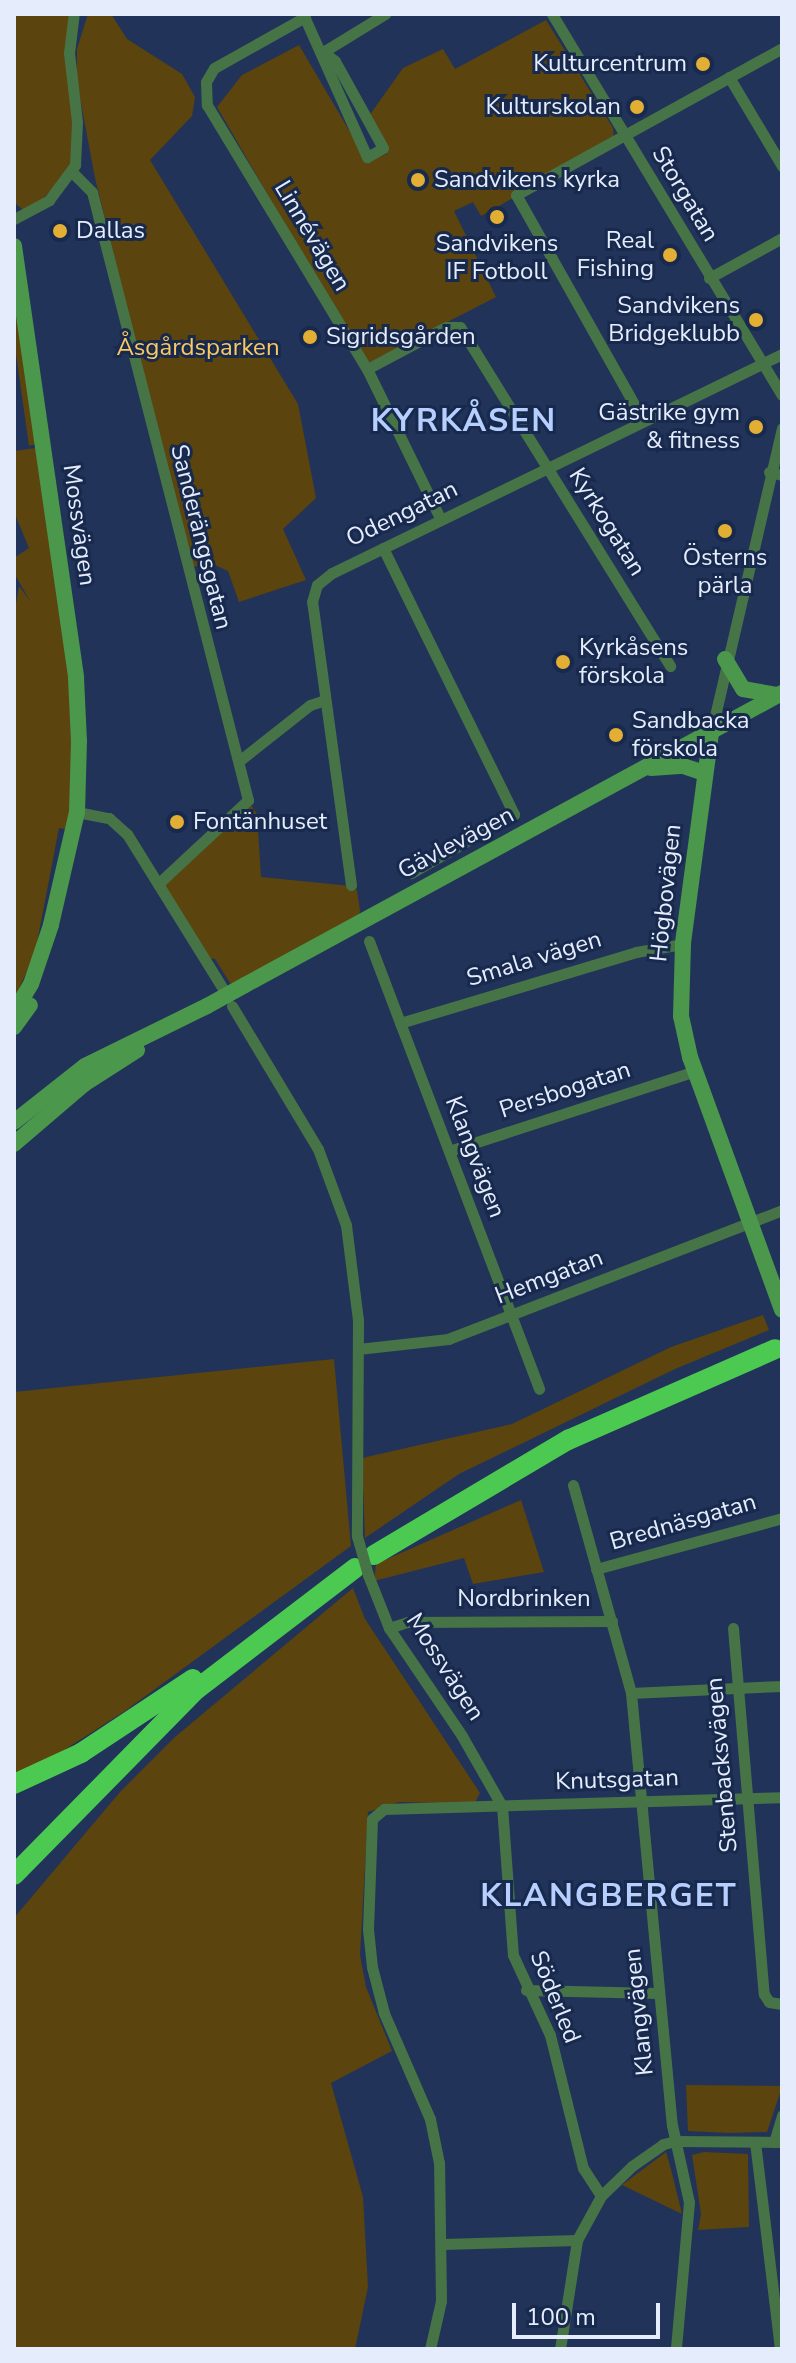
<!DOCTYPE html>
<meta charset="utf-8">
<style>
body{margin:0}
#map{position:relative;width:796px;height:2363px;overflow:hidden;background:#213359;font-family:"Nunito Sans",sans-serif}
div>[style]{position:absolute}
[style*='--x']{left:calc(var(--x)*1px);top:calc(var(--y)*1px);width:calc(var(--w)*1px);rotate:calc(var(--a)*1deg)}
.green>*{inset:0;background:#5b440d}
.street>*{height:11px;margin:-5.5px;padding:0 5.5px;transform-origin:5.5px;border-radius:5.5px;background:#467446}
.secondary>*{height:16px;margin:-8px;padding:0 8px;transform-origin:8px;border-radius:8px;background:#4b974c}
.highway>*{height:20px;margin:-10px;padding:0 10px;transform-origin:10px;border-radius:10px;background:#4cc951}
.street-bridge>*{height:11px;margin:-5.5px;padding:0 5.5px;transform-origin:5.5px;border-radius:5.5px;background:#467446}
.secondary-bridge>*{height:16px;margin:-8px;padding:0 8px;transform-origin:8px;border-radius:8px;background:#4b974c}
.dots>*{width:22px;height:22px;translate:-50% -50%;box-sizing:border-box;border:4px solid #18294e;border-radius:50%}
span{translate:-50% -50%;white-space:nowrap;text-align:center;line-height:1.15;-webkit-text-stroke:6px #18294e;paint-order:stroke}
.poi-label{font-size:24px;color:#e5ecfb}
.right{translate:-100% -50%;text-align:right}
.left{translate:0 -50%;text-align:left}
.street-label{font-size:24px;color:#e5ecfb}
.park-label{font-size:24px;color:#fac962}
.district-label{font-size:32px;color:#b7cffe;font-weight:700;letter-spacing:2px}
.frame{position:absolute;inset:0;border:16px solid #e5ecfb;pointer-events:none}
.scale{position:absolute;left:512px;top:2303px;width:148px;height:36px;box-sizing:border-box;border:4px solid #e5ecfb;border-top:0;padding-left:10px;font-size:24px;line-height:28px;white-space:nowrap;color:#e5ecfb;-webkit-text-stroke:6px #18294e;paint-order:stroke}
</style>
<div id="map">
<div class="green">
<i style="clip-path:polygon(14px 14px,74px 14px,75px 165px,28px 214px,16px 204px,14px 193px)"></i>
<i style="clip-path:polygon(88px 14px,111px 14px,127px 39px,182px 74px,195px 97px,192px 116px,150px 160px,298px 404px,316px 498px,283px 529px,306px 580px,239px 602px,228px 571px,213px 564px,191px 567px,95px 178px,77px 82px,77px 49px)"></i>
<i style="clip-path:polygon(546px 20px,613px 128px,614px 141px,481px 216px,473px 202px,454px 211px,496px 297px,366px 364px,217px 107px,242px 75px,299px 45px,367px 161px,387px 154px,369px 116px,403px 68px,443px 49px,455px 69px)"></i>
<i style="clip-path:polygon(14px 283px,36px 444px,29px 446px,14px 340px)"></i>
<i style="clip-path:polygon(43px 447px,76px 678px,71px 830px,59px 828px,35px 953px,14px 1000px,14px 615px,19px 586px,30px 601px,14px 573px,14px 558px,29px 548px,14px 512px,14px 451px)"></i>
<i style="clip-path:polygon(248px 800px,257px 814px,261px 877px,351px 886px,357px 890px,360px 910px,358px 923px,235px 991px,215px 959px,203px 957px,158px 884px)"></i>
<i style="clip-path:polygon(763px 1315px,769px 1330px,675px 1369px,459px 1474px,365px 1538px,362px 1458px,512px 1424px,671px 1347px)"></i>
<i style="clip-path:polygon(334px 1359px,351px 1546px,125px 1711px,50px 1759px,14px 1774px,14px 1392px)"></i>
<i style="clip-path:polygon(521px 1500px,544px 1572px,473px 1584px,464px 1558px,374px 1581px,376px 1564px)"></i>
<i style="clip-path:polygon(353px 1588px,365px 1619px,480px 1793px,474px 1804px,399px 1802px,368px 1812px,360px 1955px,366px 1987px,392px 2051px,331px 2083px,363px 2197px,368px 2287px,355px 2349px,14px 2349px,14px 1918px,120px 1792px,175px 1737px)"></i>
<i style="clip-path:polygon(686px 2085px,782px 2086px,782px 2087px,767px 2132px,729px 2133px,688px 2131px)"></i>
<i style="clip-path:polygon(666px 2152px,671px 2169px,682px 2214px,622px 2185px)"></i>
<i style="clip-path:polygon(704px 2152px,748px 2154px,749px 2227px,698px 2230px,701px 2214px,692px 2155px)"></i>
</div>
<div class="street">
<i style="--x:303;--y:14;--w:157;--a:65.9"></i>
<i style="--x:367;--y:157;--w:18;--a:-29"></i>
<i style="--x:383;--y:148;--w:99;--a:-118.9"></i>
<i style="--x:335;--y:61;--w:15;--a:-143"></i>
<i style="--x:552;--y:14;--w:445;--a:58.9"></i>
<i style="--x:305;--y:17;--w:104;--a:150.7"></i>
<i style="--x:214;--y:68;--w:16;--a:120"></i>
<i style="--x:206;--y:82;--w:23;--a:88"></i>
<i style="--x:207;--y:105;--w:309;--a:58.8"></i>
<i style="--x:367;--y:369;--w:168;--a:63.9"></i>
<i style="--x:323;--y:52;--w:73;--a:-31.5"></i>
<i style="--x:729;--y:77;--w:104;--a:59.2"></i>
<i style="--x:72;--y:172;--w:28;--a:45"></i>
<i style="--x:92;--y:192;--w:628;--a:75.61"></i>
<i style="--x:248;--y:800;--w:123;--a:137"></i>
<i style="--x:14;--y:219;--w:40;--a:-28"></i>
<i style="--x:49;--y:200;--w:44;--a:-53.4"></i>
<i style="--x:75;--y:165;--w:43;--a:-87.3"></i>
<i style="--x:77;--y:122;--w:69;--a:-96.6"></i>
<i style="--x:69;--y:53;--w:39;--a:-83"></i>
<i style="--x:709;--y:278;--w:83;--a:-28.7"></i>
<i style="--x:367;--y:369;--w:89;--a:-28"></i>
<i style="--x:446;--y:327;--w:14;--a:0"></i>
<i style="--x:460;--y:327;--w:399;--a:58.2"></i>
<i style="--x:643;--y:420;--w:258;--a:-119.4"></i>
<i style="--x:516;--y:195;--w:304;--a:-28.9"></i>
<i style="--x:769;--y:472;--w:13;--a:13"></i>
<i style="--x:383;--y:548;--w:297;--a:63.8"></i>
<i style="--x:514;--y:814;--w:119;--a:150.2"></i>
<i style="--x:711;--y:733;--w:313;--a:-76.9"></i>
<i style="--x:239;--y:761;--w:90;--a:-38.3"></i>
<i style="--x:310;--y:705;--w:16;--a:-18"></i>
<i style="--x:77;--y:812;--w:33;--a:11"></i>
<i style="--x:109;--y:818;--w:24;--a:42"></i>
<i style="--x:127;--y:834;--w:182;--a:58.2"></i>
<i style="--x:351;--y:885;--w:286;--a:-97.8"></i>
<i style="--x:312;--y:602;--w:18;--a:-74"></i>
<i style="--x:317;--y:585;--w:19;--a:-39"></i>
<i style="--x:332;--y:573;--w:500;--a:-25.95"></i>
<i style="--x:369;--y:941;--w:479;--a:69.2"></i>
<i style="--x:232;--y:1006;--w:167;--a:59"></i>
<i style="--x:318;--y:1149;--w:81;--a:69.8"></i>
<i style="--x:346;--y:1225;--w:96;--a:82.8"></i>
<i style="--x:358;--y:1320;--w:216;--a:90.3"></i>
<i style="--x:400;--y:1023;--w:246;--a:-16.7"></i>
<i style="--x:636;--y:952;--w:48;--a:-9.7"></i>
<i style="--x:449;--y:1151;--w:259;--a:-18"></i>
<i style="--x:358;--y:1349;--w:91;--a:-6.3"></i>
<i style="--x:448;--y:1339;--w:358;--a:-21.1"></i>
<i style="--x:573;--y:1485;--w:216;--a:74.4"></i>
<i style="--x:631;--y:1693;--w:434;--a:84.6"></i>
<i style="--x:672;--y:2125;--w:79;--a:77.6"></i>
<i style="--x:689;--y:2202;--w:148;--a:95.1"></i>
<i style="--x:596;--y:1569;--w:193;--a:-15.3"></i>
<i style="--x:368;--y:1575;--w:57;--a:68.4"></i>
<i style="--x:389;--y:1628;--w:130;--a:55.9"></i>
<i style="--x:462;--y:1736;--w:81;--a:60.3"></i>
<i style="--x:502;--y:1806;--w:149;--a:85.8"></i>
<i style="--x:513;--y:1955;--w:88;--a:65.2"></i>
<i style="--x:550;--y:2035;--w:137;--a:76.1"></i>
<i style="--x:583;--y:2168;--w:33;--a:57"></i>
<i style="--x:389;--y:1628;--w:19;--a:-18"></i>
<i style="--x:407;--y:1622;--w:205;--a:-0.3"></i>
<i style="--x:733;--y:1628;--w:367;--a:85.2"></i>
<i style="--x:764;--y:1994;--w:9;--a:58"></i>
<i style="--x:769;--y:2002;--w:13;--a:9"></i>
<i style="--x:631;--y:1693;--w:151;--a:-2.7"></i>
<i style="--x:526;--y:1990;--w:132;--a:1.3"></i>
<i style="--x:755;--y:2142;--w:209;--a:83.1"></i>
<i style="--x:774;--y:2142;--w:28;--a:-73"></i>
<i style="--x:443;--y:2244;--w:134;--a:-1.7"></i>
<i style="--x:430;--y:2349;--w:49;--a:-77.1"></i>
<i style="--x:441;--y:2301;--w:138;--a:-90.8"></i>
<i style="--x:439;--y:2163;--w:45;--a:-101.6"></i>
<i style="--x:430;--y:2119;--w:116;--a:-113.5"></i>
<i style="--x:384;--y:2013;--w:48;--a:-104.6"></i>
<i style="--x:372;--y:1967;--w:38;--a:-96"></i>
<i style="--x:368;--y:1929;--w:110;--a:-87.9"></i>
<i style="--x:372;--y:1819;--w:16;--a:-40"></i>
<i style="--x:384;--y:1809;--w:398;--a:-1.7"></i>
<i style="--x:560;--y:2349;--w:110;--a:-81.1"></i>
<i style="--x:577;--y:2240;--w:50;--a:-61.4"></i>
<i style="--x:601;--y:2196;--w:43;--a:-44.1"></i>
<i style="--x:632;--y:2166;--w:38;--a:-35"></i>
<i style="--x:663;--y:2144;--w:13;--a:-13"></i>
<i style="--x:676;--y:2141;--w:106;--a:0.5"></i>
</div>
<div class="secondary">
<i style="--x:14;--y:246;--w:436;--a:81.8"></i>
<i style="--x:76;--y:678;--w:63;--a:87.3"></i>
<i style="--x:79;--y:741;--w:71;--a:91.6"></i>
<i style="--x:77;--y:812;--w:116;--a:103"></i>
<i style="--x:51;--y:925;--w:62;--a:108.7"></i>
<i style="--x:31;--y:984;--w:33;--a:121"></i>
<i style="--x:725;--y:659;--w:35;--a:59"></i>
<i style="--x:743;--y:689;--w:35;--a:10"></i>
<i style="--x:711;--y:733;--w:213;--a:97.6"></i>
<i style="--x:683;--y:944;--w:72;--a:91.6"></i>
<i style="--x:681;--y:1016;--w:42;--a:77.6"></i>
<i style="--x:690;--y:1057;--w:269;--a:70"></i>
<i style="--x:651;--y:768;--w:32;--a:-4"></i>
<i style="--x:683;--y:766;--w:22;--a:18"></i>
<i style="--x:245;--y:985;--w:611;--a:-28.54"></i>
<i style="--x:14;--y:1027;--w:27;--a:-54"></i>
<i style="--x:14;--y:1122;--w:90;--a:-38.3"></i>
<i style="--x:85;--y:1066;--w:136;--a:-26.2"></i>
<i style="--x:14;--y:1144;--w:92;--a:-40.6"></i>
<i style="--x:84;--y:1084;--w:63;--a:-32.7"></i>
</div>
<div class="highway">
<i style="--x:374;--y:1555;--w:226;--a:-30.7"></i>
<i style="--x:568;--y:1440;--w:226;--a:-23.7"></i>
<i style="--x:14;--y:1784;--w:74;--a:-24.8"></i>
<i style="--x:81;--y:1753;--w:134;--a:-33.5"></i>
<i style="--x:14;--y:1875;--w:261;--a:-45.5"></i>
<i style="--x:197;--y:1689;--w:199;--a:-37.4"></i>
</div>
<div class="street-bridge">
<i style="--x:357;--y:1536;--w:41;--a:74.2"></i>
</div>
<div class="secondary-bridge">
<i style="--x:207;--y:1006;--w:43;--a:-28.9"></i>
</div>
<div class="dots">
<i style="left:703px;top:64px;background:#e3ae34"></i>
<i style="left:637px;top:107px;background:#e3ae34"></i>
<i style="left:418px;top:180px;background:#e3ae34"></i>
<i style="left:497px;top:217px;background:#e3ae34"></i>
<i style="left:60px;top:231px;background:#e3ae34"></i>
<i style="left:670px;top:255px;background:#e3ae34"></i>
<i style="left:756px;top:320px;background:#e3ae34"></i>
<i style="left:310px;top:337px;background:#e3ae34"></i>
<i style="left:756px;top:427px;background:#e3ae34"></i>
<i style="left:725px;top:531px;background:#e3ae34"></i>
<i style="left:563px;top:662px;background:#e3ae34"></i>
<i style="left:616px;top:735px;background:#e3ae34"></i>
<i style="left:177px;top:822px;background:#e3ae34"></i>
</div>
<div class="poi-label">
<span class="right" style="left:687px;top:64px">Kulturcentrum</span>
<span class="right" style="left:621px;top:107px">Kulturskolan</span>
<span class="left" style="left:434px;top:180px">Sandvikens kyrka</span>
<span class="left" style="left:76px;top:231px">Dallas</span>
<span class="right" style="left:654px;top:255px">Real<br>Fishing</span>
<span style="left:497px;top:258px">Sandvikens<br>IF Fotboll</span>
<span class="right" style="left:740px;top:320px">Sandvikens<br>Bridgeklubb</span>
<span class="left" style="left:326px;top:337px">Sigridsgården</span>
<span class="right" style="left:740px;top:427px">Gästrike gym<br>&amp; fitness</span>
<span style="left:725px;top:572px">Österns<br>pärla</span>
<span class="left" style="left:579px;top:662px">Kyrkåsens<br>förskola</span>
<span class="left" style="left:632px;top:735px">Sandbacka<br>förskola</span>
<span class="left" style="left:193px;top:822px">Fontänhuset</span>
</div>
<div class="street-label">
<span style="left:685px;top:194px;rotate:59deg">Storgatan</span>
<span style="left:312px;top:236px;rotate:59deg">Linnévägen</span>
<span style="left:402px;top:514px;rotate:-26deg">Odengatan</span>
<span style="left:607px;top:522px;rotate:58deg">Kyrkogatan</span>
<span style="left:79px;top:525px;rotate:82deg">Mossvägen</span>
<span style="left:201px;top:537px;rotate:76deg">Sanderängsgatan</span>
<span style="left:456px;top:843px;rotate:-28deg">Gävlevägen</span>
<span style="left:666px;top:893px;rotate:-84deg">Högbovägen</span>
<span style="left:534px;top:959px;rotate:-17deg">Smala vägen</span>
<span style="left:565px;top:1090px;rotate:-18deg">Persbogatan</span>
<span style="left:475px;top:1157px;rotate:69deg">Klangvägen</span>
<span style="left:549px;top:1277px;rotate:-21deg">Hemgatan</span>
<span style="left:683px;top:1522px;rotate:-16deg">Brednäsgatan</span>
<span style="left:524px;top:1599px">Nordbrinken</span>
<span style="left:445px;top:1667px;rotate:57deg">Mossvägen</span>
<span style="left:722px;top:1765px;rotate:-95deg">Stenbacksvägen</span>
<span style="left:617px;top:1780px;rotate:-2deg">Knutsgatan</span>
<span style="left:555px;top:1997px;rotate:68deg">Söderled</span>
<span style="left:639px;top:2012px;rotate:-96deg">Klangvägen</span>
</div>
<div class="park-label">
<span style="left:198px;top:348px">Åsgårdsparken</span>
</div>
<div class="district-label">
<span style="left:464px;top:421px">KYRKÅSEN</span>
<span style="left:609px;top:1896px">KLANGBERGET</span>
</div>
<div class="frame"></div>
<div class="scale">100 m</div>
</div>
